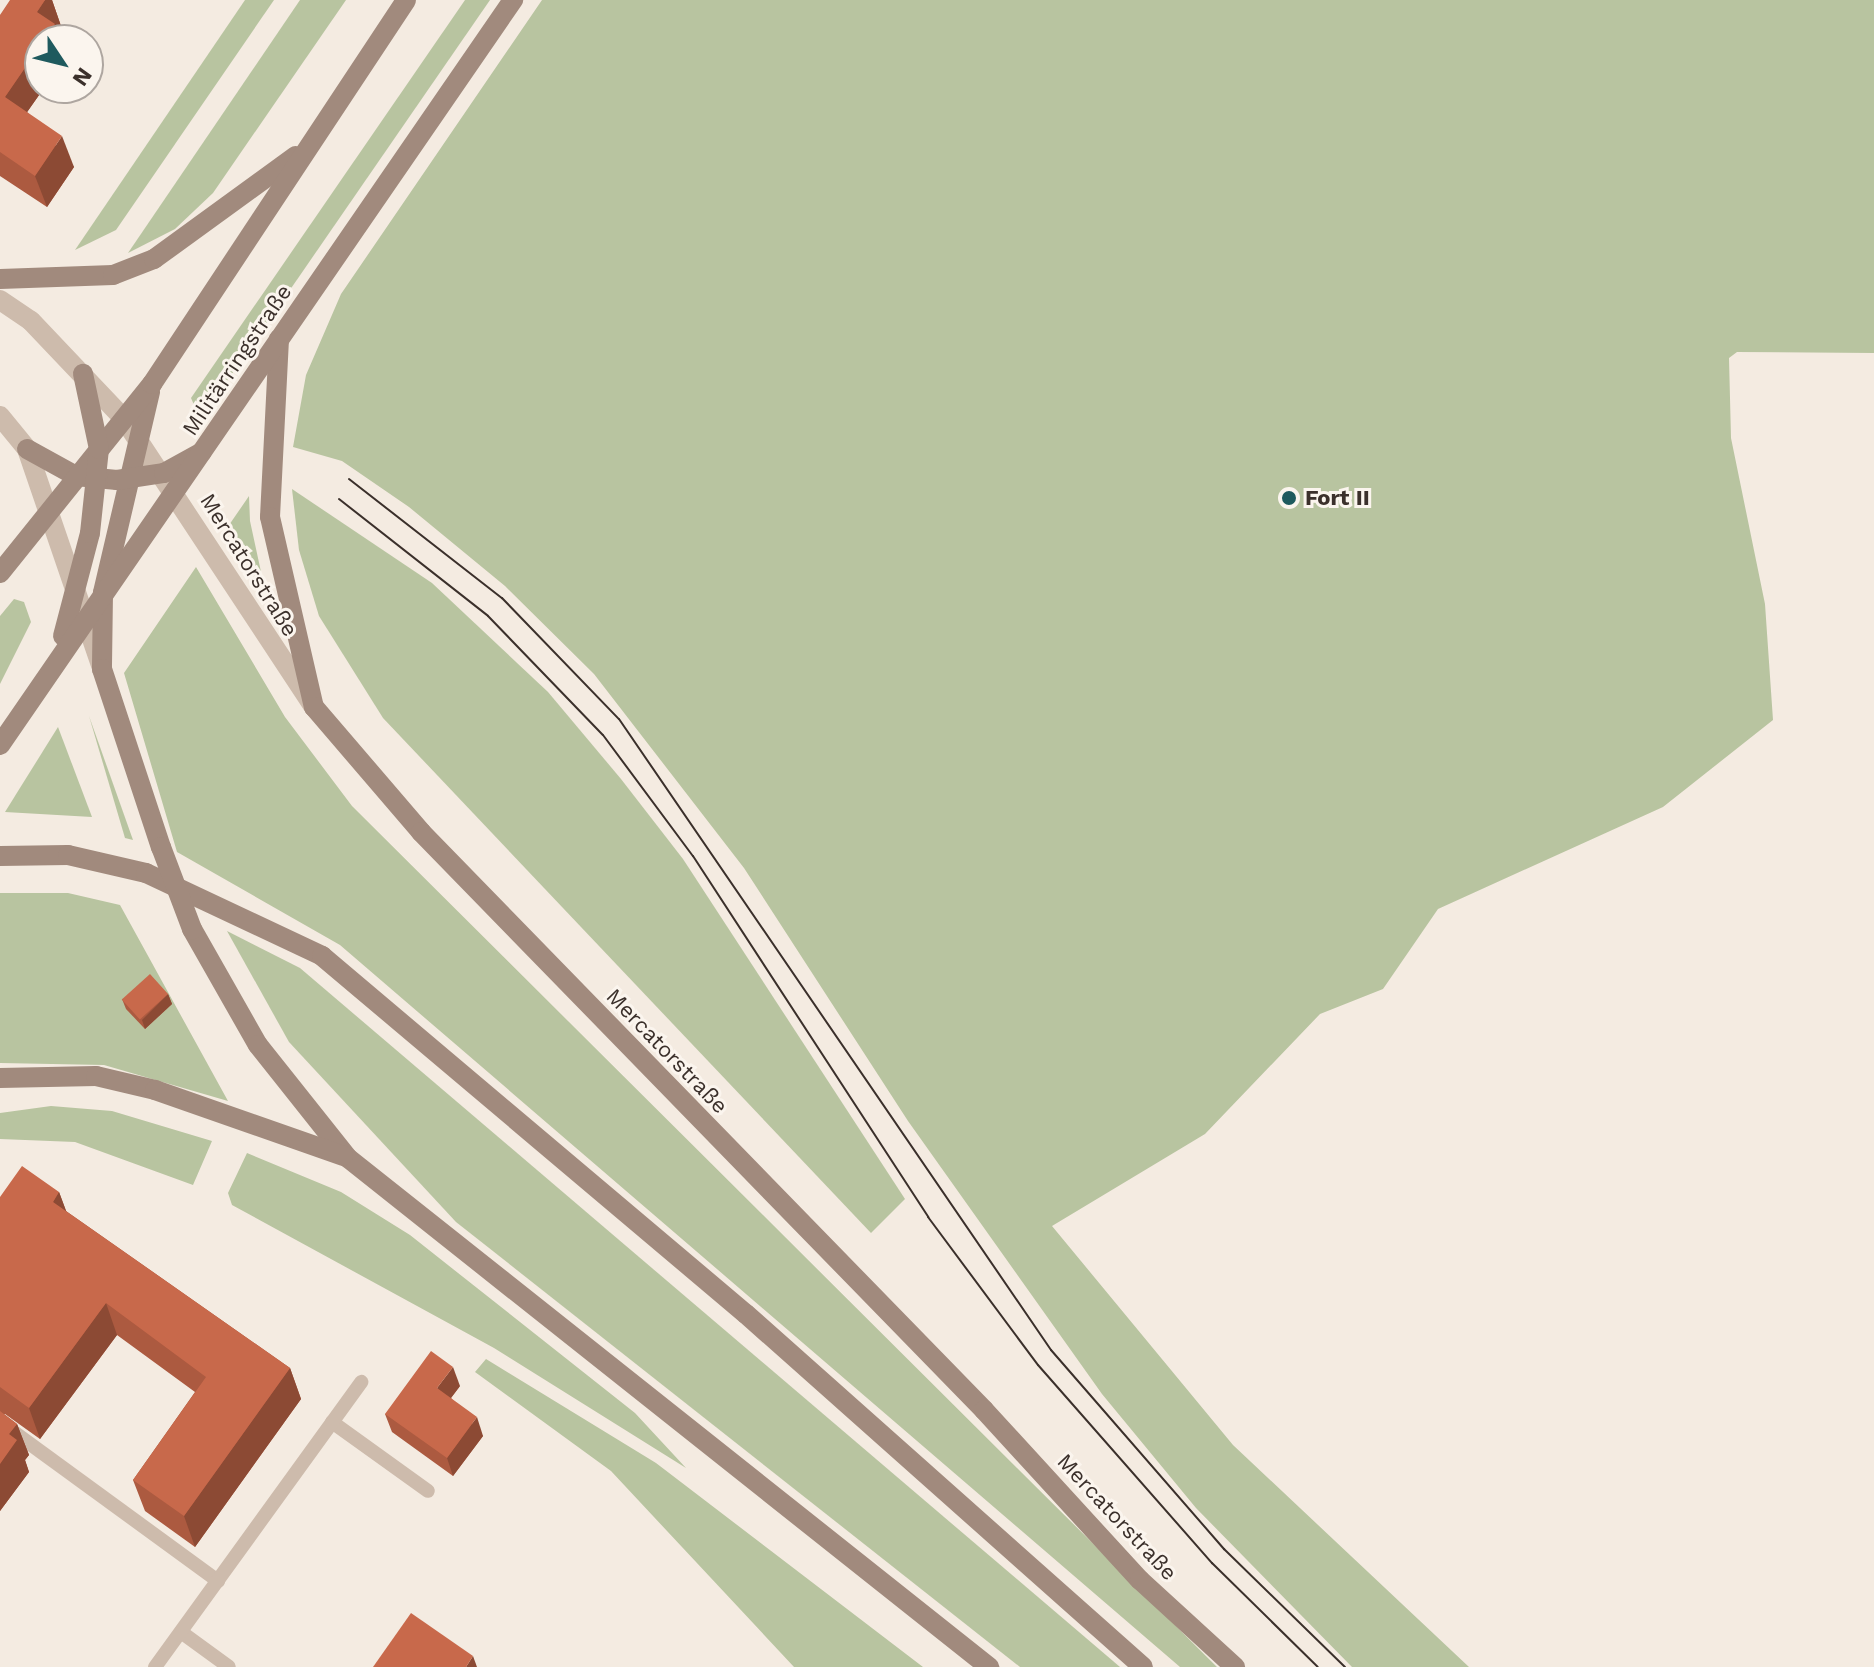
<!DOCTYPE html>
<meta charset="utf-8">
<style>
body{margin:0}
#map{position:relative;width:1874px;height:1667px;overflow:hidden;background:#f4ebe1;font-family:"Work Sans",sans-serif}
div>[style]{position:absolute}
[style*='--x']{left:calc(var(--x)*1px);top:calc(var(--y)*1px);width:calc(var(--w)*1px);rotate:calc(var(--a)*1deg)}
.green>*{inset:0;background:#b8c4a0}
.service>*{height:14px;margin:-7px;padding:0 7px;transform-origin:7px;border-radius:7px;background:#cdbbac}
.tertiary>*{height:20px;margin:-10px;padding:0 10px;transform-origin:10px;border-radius:10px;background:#cdbbac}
.secondary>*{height:20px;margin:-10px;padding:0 10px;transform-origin:10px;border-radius:10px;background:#a18a7d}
.tram>*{height:2px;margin:-1px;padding:0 1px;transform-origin:1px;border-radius:1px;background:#3b302b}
.secondary-bridge>*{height:20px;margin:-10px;padding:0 10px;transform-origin:10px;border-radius:10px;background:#a18a7d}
.wall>*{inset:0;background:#ac5a40}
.shaded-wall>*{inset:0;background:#8c4a34}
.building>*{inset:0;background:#c8694b;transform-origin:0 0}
.dots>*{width:22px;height:22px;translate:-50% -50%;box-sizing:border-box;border:4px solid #fbf5ee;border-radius:50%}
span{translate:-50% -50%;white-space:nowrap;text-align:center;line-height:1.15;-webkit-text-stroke:6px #fbf5ee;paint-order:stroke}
.street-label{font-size:22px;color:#3b302b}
.poi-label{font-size:22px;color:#3b302b;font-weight:700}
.left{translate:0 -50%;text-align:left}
.north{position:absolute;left:24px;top:24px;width:80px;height:80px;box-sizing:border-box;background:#fbf5ee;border:2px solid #aea6a0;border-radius:50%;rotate:125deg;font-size:22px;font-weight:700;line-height:32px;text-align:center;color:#3b302b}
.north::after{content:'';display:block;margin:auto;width:28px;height:36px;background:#1f5a5e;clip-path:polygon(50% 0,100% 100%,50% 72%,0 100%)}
</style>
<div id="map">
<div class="green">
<i style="clip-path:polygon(245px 0,274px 0,116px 230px,75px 250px)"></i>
<i style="clip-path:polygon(300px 0,346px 0,213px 193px,175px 229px,128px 253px)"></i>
<i style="clip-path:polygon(465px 0,490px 0,205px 413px,198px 414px,191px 398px)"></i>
<i style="clip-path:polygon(542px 0,1874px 0,1874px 353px,1737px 352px,1729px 358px,1731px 438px,1765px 604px,1773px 720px,1663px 807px,1438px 909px,1383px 989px,1320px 1014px,1205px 1134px,1052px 1226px,1233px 1445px,1469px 1667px,1352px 1667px,1196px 1508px,1102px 1394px,908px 1121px,744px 868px,594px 674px,505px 586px,409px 507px,342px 461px,293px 447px,306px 375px,341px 294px)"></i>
<i style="clip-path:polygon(292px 489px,432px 583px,548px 692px,621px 779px,683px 859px,905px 1199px,871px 1233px,383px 718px,319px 616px,299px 550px)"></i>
<i style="clip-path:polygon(249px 496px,250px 521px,266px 595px,227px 528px)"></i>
<i style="clip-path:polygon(196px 567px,285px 717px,352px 806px,1217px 1667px,1180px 1667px,340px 945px,177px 852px,124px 673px)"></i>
<i style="clip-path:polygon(14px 599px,24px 602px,31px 622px,0 684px,0 616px)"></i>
<i style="clip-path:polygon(89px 716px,133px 840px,125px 838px)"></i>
<i style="clip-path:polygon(58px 727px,92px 817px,5px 812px)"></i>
<i style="clip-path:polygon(0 893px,68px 893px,120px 905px,228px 1101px,104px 1065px,0 1063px)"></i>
<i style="clip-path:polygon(227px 931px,300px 968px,1120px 1667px,1020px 1667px,456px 1222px,289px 1042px)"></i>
<i style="clip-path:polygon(51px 1106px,112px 1111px,212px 1141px,193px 1185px,75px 1142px,0 1139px,0 1113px)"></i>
<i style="clip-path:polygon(247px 1153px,341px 1192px,410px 1235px,635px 1413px,686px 1468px,494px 1348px,232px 1205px,228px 1193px)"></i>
<i style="clip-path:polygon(486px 1359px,656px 1463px,923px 1667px,794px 1667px,611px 1471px,475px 1372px)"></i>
</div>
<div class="service">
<i style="--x:0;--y:1422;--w:270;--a:36.1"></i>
<i style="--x:332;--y:1422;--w:118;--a:35.7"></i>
<i style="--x:181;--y:1632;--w:59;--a:36.1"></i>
<i style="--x:155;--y:1667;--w:352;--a:-54.1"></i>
</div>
<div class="tertiary">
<i style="--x:0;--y:300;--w:37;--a:34"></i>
<i style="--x:31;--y:321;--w:135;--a:46.5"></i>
<i style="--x:124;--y:419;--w:345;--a:56.6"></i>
<i style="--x:0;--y:416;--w:43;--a:50.7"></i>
<i style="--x:27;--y:449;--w:228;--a:71.1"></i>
</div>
<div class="secondary">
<i style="--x:0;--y:279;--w:113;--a:-2"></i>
<i style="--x:113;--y:275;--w:44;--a:-21.3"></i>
<i style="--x:154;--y:259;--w:175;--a:-36"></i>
<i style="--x:279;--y:339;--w:178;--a:92.9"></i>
<i style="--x:270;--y:517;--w:195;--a:77"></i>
<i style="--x:314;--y:707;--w:165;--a:49.4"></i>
<i style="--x:421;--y:832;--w:807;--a:45.75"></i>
<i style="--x:984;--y:1410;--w:231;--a:47.5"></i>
<i style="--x:1140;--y:1580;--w:129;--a:42.5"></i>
<i style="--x:150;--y:392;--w:206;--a:103.2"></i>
<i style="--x:103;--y:593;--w:76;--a:90.8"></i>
<i style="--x:102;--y:669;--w:188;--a:71.7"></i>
<i style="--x:27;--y:449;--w:56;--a:28.9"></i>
<i style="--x:76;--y:476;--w:41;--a:5.6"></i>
<i style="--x:117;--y:480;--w:48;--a:-8.5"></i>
<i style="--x:164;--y:473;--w:43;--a:-28.9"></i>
<i style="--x:0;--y:573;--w:243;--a:-51.2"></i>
<i style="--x:152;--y:384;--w:460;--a:-56.5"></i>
<i style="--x:63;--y:636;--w:106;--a:-75.3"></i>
<i style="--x:90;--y:533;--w:84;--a:-83.9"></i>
<i style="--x:99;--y:449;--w:77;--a:-102"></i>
<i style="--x:0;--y:745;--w:905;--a:-55.45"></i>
<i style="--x:0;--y:856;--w:68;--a:-0.8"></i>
<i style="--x:68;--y:855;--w:80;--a:13"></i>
<i style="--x:146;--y:873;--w:195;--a:25.2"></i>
<i style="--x:322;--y:956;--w:555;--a:40.18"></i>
<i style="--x:746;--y:1314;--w:531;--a:41.64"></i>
<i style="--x:192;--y:929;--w:133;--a:60.4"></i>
<i style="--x:258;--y:1045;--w:144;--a:51.5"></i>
<i style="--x:348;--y:1158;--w:819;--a:38.45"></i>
<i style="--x:0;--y:1078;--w:96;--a:-1.2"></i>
<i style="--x:96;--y:1076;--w:61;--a:13.3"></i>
<i style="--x:155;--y:1090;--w:199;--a:19.3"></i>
</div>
<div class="tram">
<i style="--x:349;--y:479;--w:194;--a:37.9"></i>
<i style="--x:502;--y:598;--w:168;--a:46"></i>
<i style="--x:619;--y:719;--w:765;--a:55.6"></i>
<i style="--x:1051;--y:1350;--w:264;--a:49"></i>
<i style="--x:1224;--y:1549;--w:169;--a:44.3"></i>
<i style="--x:339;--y:499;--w:189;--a:38.1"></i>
<i style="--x:488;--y:616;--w:165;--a:46"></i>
<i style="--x:603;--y:735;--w:151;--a:53.4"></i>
<i style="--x:693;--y:856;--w:431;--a:56.9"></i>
<i style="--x:928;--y:1217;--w:184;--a:53.4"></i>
<i style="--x:1038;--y:1365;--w:264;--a:48.7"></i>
<i style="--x:1212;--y:1563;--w:148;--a:44.5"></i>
</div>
<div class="secondary-bridge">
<i style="--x:161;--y:847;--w:88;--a:69.3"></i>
</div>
<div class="wall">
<i style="clip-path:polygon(45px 0,52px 0,61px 26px,58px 31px,61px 40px,40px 40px,40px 88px,44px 88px,27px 112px,74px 167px,47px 207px,0 176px,0 15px)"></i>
<i style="clip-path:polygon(168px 994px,172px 1004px,145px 1029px,126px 1009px,122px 999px)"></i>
<i style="clip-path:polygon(59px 1192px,66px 1211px,290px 1368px,301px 1399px,195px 1547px,145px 1511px,133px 1480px,195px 1392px,117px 1335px,40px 1439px,5px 1414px,4px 1414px,17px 1424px,29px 1455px,25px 1460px,29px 1472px,0 1511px,0 1197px)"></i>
<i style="clip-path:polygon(460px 1386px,451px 1398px,483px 1436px,453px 1476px,392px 1432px,385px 1414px)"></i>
</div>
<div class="shaded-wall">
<i style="clip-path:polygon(45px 0,52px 0,61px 26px,58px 31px,61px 40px,44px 40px,37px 12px)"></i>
<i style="clip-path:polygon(40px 46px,40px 88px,44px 88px,16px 128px,5px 97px)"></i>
<i style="clip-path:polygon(62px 136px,74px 167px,47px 207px,35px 176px)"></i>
<i style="clip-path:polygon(168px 994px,172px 1004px,145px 1029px,142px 1020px)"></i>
<i style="clip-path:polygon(59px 1192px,71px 1224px,53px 1202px)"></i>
<i style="clip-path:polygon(106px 1303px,117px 1335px,40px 1439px,29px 1408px)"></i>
<i style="clip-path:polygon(453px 1367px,460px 1386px,444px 1407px,437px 1388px)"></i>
<i style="clip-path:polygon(290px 1368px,301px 1399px,195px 1547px,184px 1516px)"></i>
<i style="clip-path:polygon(477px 1417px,483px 1436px,453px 1476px,447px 1458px)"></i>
<i style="clip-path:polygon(17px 1424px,29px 1455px,25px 1460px,29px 1472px,0 1511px,0 1464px,9px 1434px)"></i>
<i style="clip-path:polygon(473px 1656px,477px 1667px,466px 1667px)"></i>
</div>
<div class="building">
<i style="clip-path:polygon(10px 0,45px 0,37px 12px,55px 24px,44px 40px,40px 40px,40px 46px,5px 97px,62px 136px,35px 176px,0 152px,0 15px)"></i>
<i style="left:150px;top:974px;width:27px;height:38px;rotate:48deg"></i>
<i style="clip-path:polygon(22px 1166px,59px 1192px,53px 1202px,290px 1368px,184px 1516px,133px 1480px,206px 1377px,106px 1303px,29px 1408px,0 1387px,0 1197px)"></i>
<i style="clip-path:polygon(431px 1351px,453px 1367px,437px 1388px,477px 1417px,447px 1458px,385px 1414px)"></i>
<i style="clip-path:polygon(0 1411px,17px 1424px,9px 1434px,17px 1440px,0 1464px)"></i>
<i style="clip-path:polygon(411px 1613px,473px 1656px,466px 1667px,373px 1667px)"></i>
</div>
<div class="dots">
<i style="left:1289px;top:498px;background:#1f5a5e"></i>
</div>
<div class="street-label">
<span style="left:237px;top:360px;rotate:-56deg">Militärringstraße</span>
<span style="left:249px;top:565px;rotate:58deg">Mercatorstraße</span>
<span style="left:667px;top:1051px;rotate:46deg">Mercatorstraße</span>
<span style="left:1117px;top:1517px;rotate:47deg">Mercatorstraße</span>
</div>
<div class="poi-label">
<span class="left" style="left:1305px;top:498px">Fort II</span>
</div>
<div class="north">N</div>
</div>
